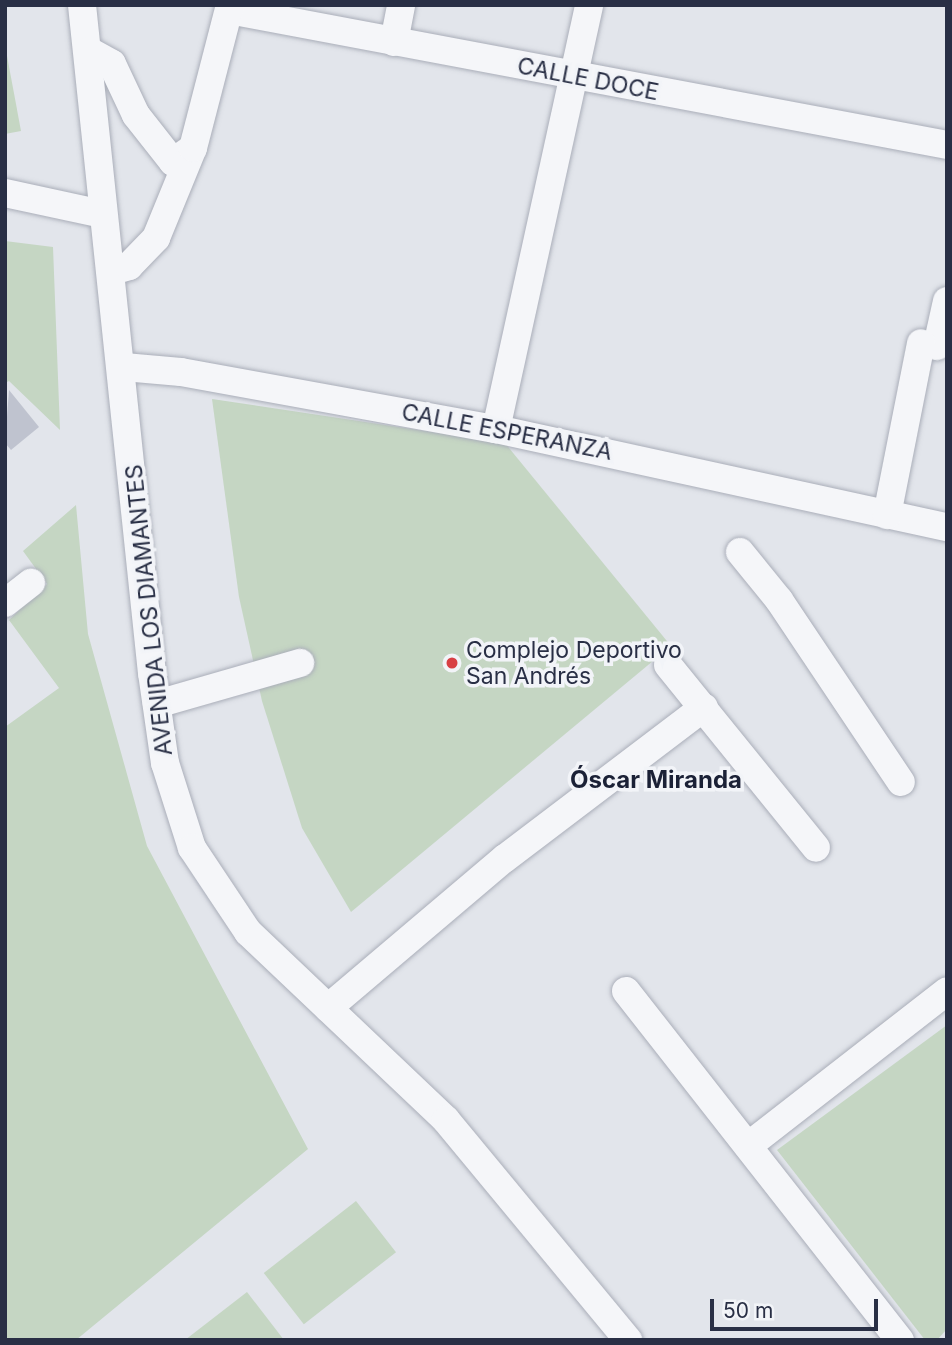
<!DOCTYPE html>
<meta charset="utf-8">
<style>
body{margin:0}
#map{position:relative;width:952px;height:1345px;overflow:hidden;background:#e2e5eb;font-family:Inter,sans-serif}
div>[style]{position:absolute}
[style*='--x']{left:calc(var(--x)*1px);top:calc(var(--y)*1px);width:calc(var(--w)*1px);rotate:calc(var(--a)*1deg)}
.green>*{inset:0;background:#c5d6c3;transform-origin:0 0}
.building>*{inset:0;background:#bfc3cf}
.roads{filter:drop-shadow(0 0 2px #aaaeb9) drop-shadow(0 0 2px #aaaeb9)}
.minor>*{height:28px;margin:-14px;padding:0 14px;transform-origin:14px;border-radius:14px;background:#f5f6f9}
.dots>*{width:19px;height:19px;translate:-50% -50%;box-sizing:border-box;border:4px solid #f2f4f8;border-radius:50%}
span{translate:-50% -50%;white-space:nowrap;text-align:center;line-height:1.15;-webkit-text-stroke:7px #f2f4f8;paint-order:stroke}
.street-label{font-size:23px;color:#292f45}
.poi-label{font-size:23px;color:#292f45}
.left{translate:0 -50%;text-align:left}
.neighbourhood-label{font-size:24px;color:#1b2136;font-weight:700}
.frame{position:absolute;inset:0;border:7px solid #292f45;pointer-events:none}
.scale{position:absolute;left:710px;top:1299px;width:168px;height:32px;box-sizing:border-box;border:4px solid #292f45;border-top:0;padding-left:9px;font-size:21px;line-height:24px;white-space:nowrap;color:#292f45;-webkit-text-stroke:5px #f2f4f8;paint-order:stroke}
</style>
<div id="map">
<div class="green">
<i style="clip-path:polygon(5px 45px,21px 131px,5px 134px)"></i>
<i style="clip-path:polygon(5px 241px,53px 247px,60px 430px,9px 381px,5px 383px)"></i>
<i style="clip-path:polygon(212px 399px,505px 443px,671px 646px,351px 912px,302px 828px,262px 701px,239px 597px)"></i>
<i style="clip-path:polygon(76px 505px,88px 634px,147px 846px,308px 1149px,76px 1340px,5px 1340px,5px 727px,59px 688px,9px 620px,47px 584px,23px 551px)"></i>
<i style="clip-path:polygon(947px 1025px,947px 1329px,937px 1340px,925px 1340px,777px 1150px)"></i>
<i style="left:356px;top:1201px;width:65px;height:117px;rotate:52deg"></i>
<i style="clip-path:polygon(247px 1292px,284px 1340px,185px 1340px)"></i>
</div>
<div class="building">
<i style="clip-path:polygon(9px 390px,39px 427px,11px 450px,5px 443px)"></i>
</div>
<div class="roads">
<div class="minor">
<i style="--x:82;--y:5;--w:672;--a:84.02"></i>
<i style="--x:152;--y:673;--w:91;--a:81.8"></i>
<i style="--x:165;--y:763;--w:89;--a:72.4"></i>
<i style="--x:192;--y:848;--w:101;--a:56.3"></i>
<i style="--x:248;--y:932;--w:273;--a:43.5"></i>
<i style="--x:446;--y:1120;--w:286;--a:50.4"></i>
<i style="--x:229;--y:10;--w:731;--a:10.65"></i>
<i style="--x:394;--y:42;--w:38;--a:-79"></i>
<i style="--x:89;--y:51;--w:26;--a:29"></i>
<i style="--x:112;--y:64;--w:56;--a:64.8"></i>
<i style="--x:136;--y:115;--w:60;--a:51.8"></i>
<i style="--x:173;--y:162;--w:24;--a:-35"></i>
<i style="--x:5;--y:193;--w:99;--a:12.2"></i>
<i style="--x:112;--y:271;--w:18;--a:-16"></i>
<i style="--x:129;--y:266;--w:39;--a:-46"></i>
<i style="--x:156;--y:238;--w:97;--a:-67.7"></i>
<i style="--x:193;--y:148;--w:148;--a:-75.5"></i>
<i style="--x:937;--y:346;--w:46;--a:-77.5"></i>
<i style="--x:124;--y:367;--w:57;--a:5"></i>
<i style="--x:181;--y:372;--w:320;--a:10.3"></i>
<i style="--x:496;--y:429;--w:462;--a:12.3"></i>
<i style="--x:496;--y:429;--w:434;--a:-77.6"></i>
<i style="--x:887;--y:515;--w:175;--a:-78.8"></i>
<i style="--x:740;--y:552;--w:62;--a:50.9"></i>
<i style="--x:779;--y:600;--w:219;--a:56.2"></i>
<i style="--x:5;--y:603;--w:33;--a:-38"></i>
<i style="--x:668;--y:665;--w:235;--a:51"></i>
<i style="--x:157;--y:704;--w:149;--a:-16"></i>
<i style="--x:626;--y:991;--w:444;--a:51.9"></i>
<i style="--x:328;--y:1008;--w:231;--a:-40.3"></i>
<i style="--x:504;--y:859;--w:251;--a:-37.2"></i>
<i style="--x:748;--y:1146;--w:252;--a:-37.9"></i>
</div>
</div>
<div class="dots">
<i style="left:452px;top:663px;background:#d84044"></i>
</div>
<div class="street-label">
<span style="left:588px;top:79px;rotate:11deg">CALLE DOCE</span>
<span style="left:507px;top:432px;rotate:11deg">CALLE ESPERANZA</span>
<span style="left:149px;top:610px;rotate:-96deg">AVENIDA LOS DIAMANTES</span>
</div>
<div class="poi-label">
<span class="left" style="left:466px;top:663px">Complejo Deportivo<br>San Andrés</span>
</div>
<div class="neighbourhood-label">
<span style="left:656px;top:780px">Óscar Miranda</span>
</div>
<div class="frame"></div>
<div class="scale">50 m</div>
</div>
